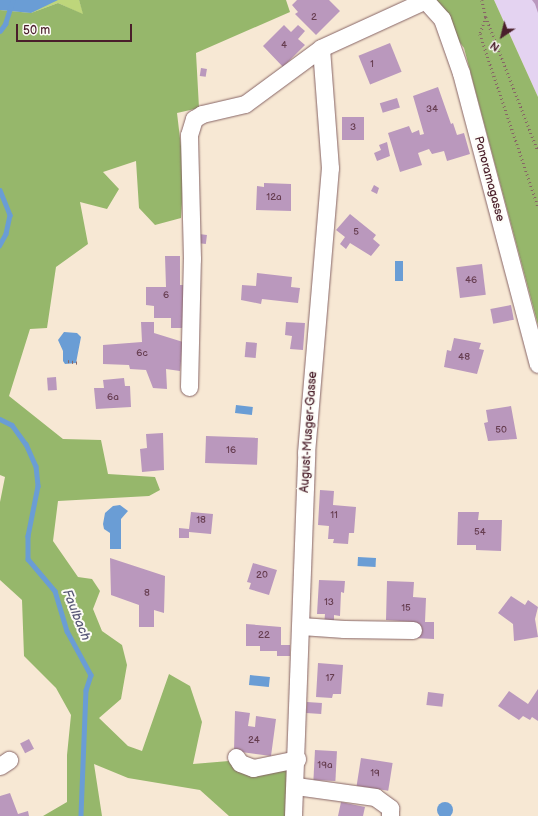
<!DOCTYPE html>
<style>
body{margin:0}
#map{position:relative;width:538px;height:816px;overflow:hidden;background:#f7e8d4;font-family:"Balsamiq Sans",sans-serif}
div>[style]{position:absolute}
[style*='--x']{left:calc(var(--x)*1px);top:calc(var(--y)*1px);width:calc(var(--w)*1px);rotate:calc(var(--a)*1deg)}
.built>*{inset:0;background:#e4d3f1}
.green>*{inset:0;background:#bed67b}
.forest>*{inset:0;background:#96b76b}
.water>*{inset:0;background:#6a9dd5;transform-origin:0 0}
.round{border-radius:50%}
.stream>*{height:4.5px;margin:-2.25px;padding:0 2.25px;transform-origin:2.25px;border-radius:2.25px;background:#6a9dd5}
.building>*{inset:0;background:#ba98bd;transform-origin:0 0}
.path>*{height:2.5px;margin-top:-1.25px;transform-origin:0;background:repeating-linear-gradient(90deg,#876566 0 1px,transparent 0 4px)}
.roads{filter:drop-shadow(0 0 1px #876566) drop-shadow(0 0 1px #876566)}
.minor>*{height:17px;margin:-8.5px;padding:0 8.5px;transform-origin:8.5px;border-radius:8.5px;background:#fff}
span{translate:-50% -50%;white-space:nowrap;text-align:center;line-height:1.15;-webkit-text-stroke:4px #fdfcf7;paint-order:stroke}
.number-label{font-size:10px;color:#663d50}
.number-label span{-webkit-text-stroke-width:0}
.street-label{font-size:12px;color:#4a1f2b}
.water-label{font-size:13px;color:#585877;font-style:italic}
.north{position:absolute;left:482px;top:16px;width:40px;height:40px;-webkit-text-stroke:3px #fdfcf7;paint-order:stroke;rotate:215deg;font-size:11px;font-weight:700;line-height:16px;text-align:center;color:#4a1f2b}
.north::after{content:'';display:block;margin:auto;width:14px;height:18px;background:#4a1f2b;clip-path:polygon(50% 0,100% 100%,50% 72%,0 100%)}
.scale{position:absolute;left:16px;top:24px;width:116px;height:18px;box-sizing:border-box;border:2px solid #4a1f2b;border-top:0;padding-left:5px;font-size:12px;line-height:14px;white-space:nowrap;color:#4a1f2b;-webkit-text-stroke:3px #fdfcf7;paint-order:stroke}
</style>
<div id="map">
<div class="built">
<i style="clip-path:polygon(494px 0,538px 0,538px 97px)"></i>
</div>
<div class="green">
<i style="clip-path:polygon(0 0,79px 0,84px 15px,58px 3px,31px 13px,0 10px)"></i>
</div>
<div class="forest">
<i style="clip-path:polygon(79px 0,286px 0,290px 12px,196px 53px,199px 108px,177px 113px,184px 172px,181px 218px,155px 225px,139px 208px,136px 161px,103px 172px,119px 189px,107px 209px,80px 202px,88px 244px,56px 267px,47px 328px,30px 329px,9px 396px,63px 439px,101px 440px,108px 474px,155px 477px,160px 490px,149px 496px,58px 501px,53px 541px,78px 577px,92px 579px,100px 591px,93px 609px,102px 631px,122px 645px,127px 665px,121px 699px,99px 718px,128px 746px,142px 751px,169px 674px,190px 686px,202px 722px,193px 764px,229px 761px,286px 766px,291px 797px,286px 816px,229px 816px,200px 790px,128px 778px,94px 764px,102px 816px,43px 816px,67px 802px,67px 755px,71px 715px,56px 688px,24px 656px,22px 600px,0 580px,0 502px,5px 477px,0 475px,0 10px,31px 13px,58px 3px,83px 14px)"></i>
<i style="clip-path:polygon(428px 0,494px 0,538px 97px,538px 325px,464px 48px)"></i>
</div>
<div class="water">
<i style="clip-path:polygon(0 0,58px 0,31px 13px,0 10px)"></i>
<i style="left:395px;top:261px;width:8px;height:20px"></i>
<i style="clip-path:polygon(64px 332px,77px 333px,81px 337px,76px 363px,65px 364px,63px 361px,63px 351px,58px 340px)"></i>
<i style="left:236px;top:405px;width:17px;height:8px;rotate:7deg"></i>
<i style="clip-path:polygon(120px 505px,128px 511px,121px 519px,121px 549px,110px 549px,110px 533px,104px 529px,103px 524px,105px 513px,113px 506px)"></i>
<i style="left:358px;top:557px;width:18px;height:9px;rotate:3deg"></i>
<i style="left:250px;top:675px;width:20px;height:10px;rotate:6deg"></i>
<i class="round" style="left:437px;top:802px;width:16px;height:16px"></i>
</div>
<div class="stream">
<i style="--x:0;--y:31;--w:9;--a:-54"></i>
<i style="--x:5;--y:24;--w:25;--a:-72"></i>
<i style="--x:0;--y:190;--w:27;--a:68"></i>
<i style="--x:10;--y:215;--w:19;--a:102"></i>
<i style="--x:6;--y:234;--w:13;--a:119"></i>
<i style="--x:0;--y:419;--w:13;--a:27"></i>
<i style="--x:12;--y:425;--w:24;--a:54"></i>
<i style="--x:26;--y:444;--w:24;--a:66"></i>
<i style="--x:36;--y:466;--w:20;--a:84"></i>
<i style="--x:38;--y:486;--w:51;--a:101.3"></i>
<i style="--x:28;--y:536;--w:23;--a:90"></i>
<i style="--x:28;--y:559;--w:42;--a:49.8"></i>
<i style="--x:55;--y:591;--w:42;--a:73.3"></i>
<i style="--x:67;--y:631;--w:50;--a:61.4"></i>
<i style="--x:91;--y:675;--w:16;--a:108"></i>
<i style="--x:86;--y:690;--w:126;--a:92.3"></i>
</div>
<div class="building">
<i style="clip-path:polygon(297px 0,329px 0,340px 11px,316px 35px,295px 14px,298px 12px,292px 5px)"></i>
<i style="clip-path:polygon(532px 0,538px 0,538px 13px,535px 4px)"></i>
<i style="clip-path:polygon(284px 25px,291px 32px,298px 25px,305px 31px,298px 39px,305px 45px,283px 67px,263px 46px)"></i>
<i style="left:390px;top:43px;width:31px;height:34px;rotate:68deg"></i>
<i style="left:201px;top:68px;width:6px;height:8px;rotate:9deg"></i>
<i style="clip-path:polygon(438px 87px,451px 124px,453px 123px,457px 135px,464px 133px,470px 154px,447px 161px,444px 151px,432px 154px,429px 149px,418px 153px,422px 165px,400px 172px,388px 133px,409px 126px,412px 133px,419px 130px,420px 135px,424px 134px,413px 96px)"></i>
<i style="left:397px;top:98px;width:10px;height:18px;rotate:73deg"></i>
<i style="left:342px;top:117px;width:22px;height:23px"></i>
<i style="clip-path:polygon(387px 142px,390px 156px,377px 161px,374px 153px,381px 150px,379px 145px)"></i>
<i style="clip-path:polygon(264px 183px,291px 184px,291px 211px,256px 210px,257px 186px,264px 187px)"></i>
<i style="clip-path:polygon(374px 185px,379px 188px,377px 194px,371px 191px)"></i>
<i style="clip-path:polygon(350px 214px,376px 235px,373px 239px,380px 245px,371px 256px,350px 243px,346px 249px,340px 244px,345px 237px,336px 230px)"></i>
<i style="left:199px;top:234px;width:8px;height:9px;rotate:7deg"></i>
<i style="clip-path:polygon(165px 256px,180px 256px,180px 285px,186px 285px,187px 328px,171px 328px,171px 318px,154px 318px,154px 306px,146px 305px,146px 287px,166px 287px)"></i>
<i style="left:482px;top:264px;width:31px;height:26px;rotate:83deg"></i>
<i style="clip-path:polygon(257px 273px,292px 277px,291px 287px,300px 288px,298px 303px,262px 299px,261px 304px,241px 300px,242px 285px,256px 286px)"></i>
<i style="left:511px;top:305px;width:15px;height:21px;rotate:79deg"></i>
<i style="clip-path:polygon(141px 322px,154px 322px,154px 333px,183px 342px,180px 371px,166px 369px,167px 389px,153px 388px,146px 370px,130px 369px,129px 365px,103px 364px,103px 345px,142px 342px)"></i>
<i style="clip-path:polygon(286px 322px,305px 323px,303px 350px,290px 349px,292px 336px,285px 335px)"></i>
<i style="clip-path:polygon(454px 338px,481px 343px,479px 349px,484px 350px,477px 374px,444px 367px,447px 350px,451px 351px)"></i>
<i style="left:246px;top:342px;width:11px;height:15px;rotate:5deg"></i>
<i style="left:56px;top:377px;width:13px;height:9px;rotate:86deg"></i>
<i style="clip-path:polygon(124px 378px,125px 386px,130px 386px,131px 407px,96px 409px,94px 388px,104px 388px,103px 380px)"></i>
<i style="clip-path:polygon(511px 406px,517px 439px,488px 441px,484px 423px,488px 422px,486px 410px)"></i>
<i style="clip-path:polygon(163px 433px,164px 470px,142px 472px,140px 449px,147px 448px,146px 434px)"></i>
<i style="left:206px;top:436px;width:52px;height:27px;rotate:2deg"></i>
<i style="clip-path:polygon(320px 490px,334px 491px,333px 505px,356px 507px,354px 533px,349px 533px,348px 544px,333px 543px,334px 539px,328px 539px,329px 526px,318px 525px)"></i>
<i style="clip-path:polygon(191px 512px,213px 514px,211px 534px,189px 532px,189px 538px,179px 538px,179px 528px,189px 529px)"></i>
<i style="clip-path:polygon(458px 512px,479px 512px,478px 520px,502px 520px,501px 551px,476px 550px,476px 545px,457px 545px)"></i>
<i style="clip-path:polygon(110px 558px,165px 576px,164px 613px,154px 610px,154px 627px,139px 627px,139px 605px,111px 595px)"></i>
<i style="clip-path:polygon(253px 563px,277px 570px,269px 595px,249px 589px,251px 583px,247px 582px)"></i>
<i style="clip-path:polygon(319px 580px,345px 581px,344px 593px,341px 592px,340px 616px,334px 615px,334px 626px,324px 625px,325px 614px,317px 614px)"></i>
<i style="clip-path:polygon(387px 581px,414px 582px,413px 597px,426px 598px,425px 622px,434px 622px,434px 639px,414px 638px,414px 622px,386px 620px)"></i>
<i style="clip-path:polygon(511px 596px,525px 605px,528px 600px,538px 607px,535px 619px,538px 637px,514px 641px,513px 624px,498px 613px)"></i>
<i style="clip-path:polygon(246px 624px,281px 627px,281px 645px,290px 645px,290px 656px,277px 656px,277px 651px,260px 651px,260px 646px,246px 646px)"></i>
<i style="clip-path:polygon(318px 663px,343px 665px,341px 694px,333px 694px,332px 698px,316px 697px)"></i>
<i style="clip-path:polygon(538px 689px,538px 721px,532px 717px,530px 720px,523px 716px,519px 720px,498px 706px,509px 691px,528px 704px)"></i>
<i style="left:428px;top:692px;width:16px;height:13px;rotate:7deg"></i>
<i style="left:307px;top:702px;width:15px;height:11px;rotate:4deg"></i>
<i style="clip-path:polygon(235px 711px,250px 713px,248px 726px,255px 727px,256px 716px,276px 719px,271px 756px,234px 751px)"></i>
<i style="left:29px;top:739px;width:11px;height:10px;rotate:63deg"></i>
<i style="left:315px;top:750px;width:22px;height:30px;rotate:3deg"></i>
<i style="left:361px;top:758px;width:32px;height:28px;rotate:9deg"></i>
<i style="clip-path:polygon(10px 793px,18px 814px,28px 811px,29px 816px,0 816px,0 796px)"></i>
<i style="clip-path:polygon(341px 802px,365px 807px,363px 816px,338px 816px)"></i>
</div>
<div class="path">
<i style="--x:482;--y:0;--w:17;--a:77"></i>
<i style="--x:486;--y:17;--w:18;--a:109"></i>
<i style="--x:480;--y:34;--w:182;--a:71.4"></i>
<i style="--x:486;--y:17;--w:144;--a:68.8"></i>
<i style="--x:68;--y:361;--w:11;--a:10"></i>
</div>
<div class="roads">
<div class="minor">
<i style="--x:425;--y:0;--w:25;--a:48"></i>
<i style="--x:442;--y:19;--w:57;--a:70.6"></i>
<i style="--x:461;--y:73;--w:301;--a:75.2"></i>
<i style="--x:189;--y:387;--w:128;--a:-88.7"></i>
<i style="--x:192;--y:259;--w:124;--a:-91.4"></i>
<i style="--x:189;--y:135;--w:17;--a:-73"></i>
<i style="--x:194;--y:119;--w:9;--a:-32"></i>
<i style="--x:202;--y:114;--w:44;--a:-13.1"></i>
<i style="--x:245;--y:104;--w:94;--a:-36.4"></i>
<i style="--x:321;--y:48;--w:115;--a:-24.6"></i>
<i style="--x:301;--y:626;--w:43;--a:4"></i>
<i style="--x:344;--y:629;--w:69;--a:0.8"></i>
<i style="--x:236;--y:757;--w:7;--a:56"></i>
<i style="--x:240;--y:763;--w:14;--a:21"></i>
<i style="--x:253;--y:768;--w:45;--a:-11.6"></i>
<i style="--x:0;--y:766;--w:11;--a:-34"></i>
<i style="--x:296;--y:786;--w:80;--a:7.9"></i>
<i style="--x:375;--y:797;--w:19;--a:36"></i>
<i style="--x:390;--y:808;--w:8;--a:90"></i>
<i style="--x:293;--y:816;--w:363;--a:-87.9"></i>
<i style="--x:306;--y:453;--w:286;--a:-85.2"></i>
<i style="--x:330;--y:168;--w:120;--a:-94.3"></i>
</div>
</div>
<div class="number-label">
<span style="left:314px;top:18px">2</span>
<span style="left:284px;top:46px">4</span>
<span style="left:372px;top:65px">1</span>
<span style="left:432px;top:110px">34</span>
<span style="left:353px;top:128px">3</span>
<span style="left:274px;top:198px">12a</span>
<span style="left:356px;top:233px">5</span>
<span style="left:471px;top:281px">46</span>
<span style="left:166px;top:296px">6</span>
<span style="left:142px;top:354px">6c</span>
<span style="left:464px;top:358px">48</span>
<span style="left:113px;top:398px">6a</span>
<span style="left:501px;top:431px">50</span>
<span style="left:231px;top:451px">16</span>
<span style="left:334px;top:516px">11</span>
<span style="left:201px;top:521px">18</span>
<span style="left:480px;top:533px">54</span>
<span style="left:262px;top:576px">20</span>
<span style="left:147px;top:594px">8</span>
<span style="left:329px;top:603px">13</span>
<span style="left:406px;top:609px">15</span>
<span style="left:264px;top:636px">22</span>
<span style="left:330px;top:679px">17</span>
<span style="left:254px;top:741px">24</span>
<span style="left:325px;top:766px">19a</span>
<span style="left:375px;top:774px">19</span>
</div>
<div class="street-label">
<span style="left:489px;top:179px;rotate:75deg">Panoramagasse</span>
<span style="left:309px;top:432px;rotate:-86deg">August-Musger-Gasse</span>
</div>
<div class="water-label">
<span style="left:76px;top:615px;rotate:68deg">Faulbach</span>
</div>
<div class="north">N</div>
<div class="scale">50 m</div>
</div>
